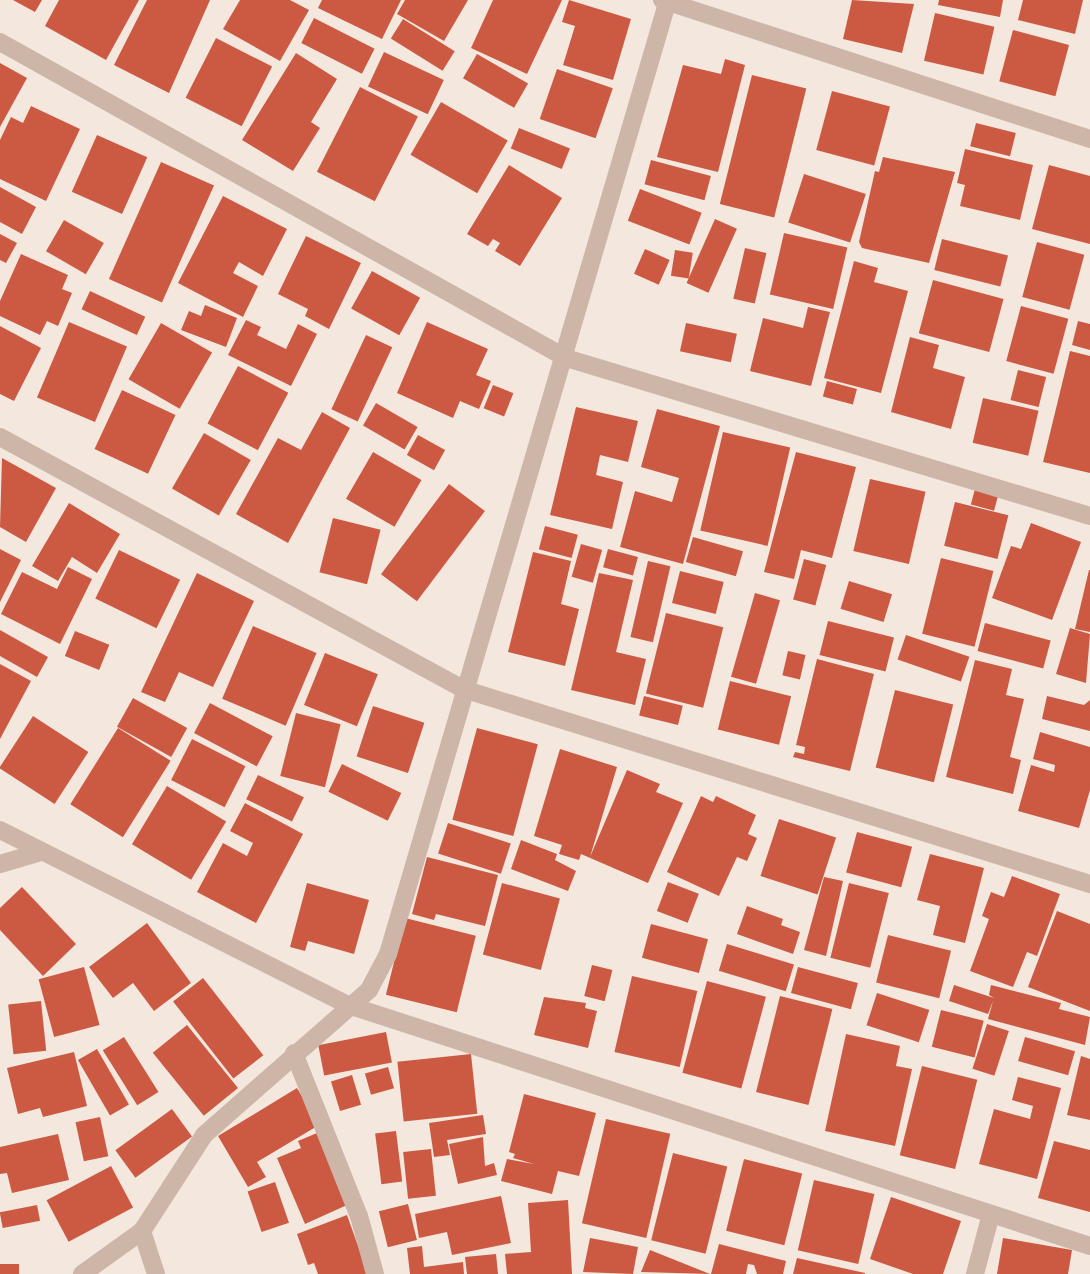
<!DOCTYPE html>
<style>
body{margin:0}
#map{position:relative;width:1090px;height:1274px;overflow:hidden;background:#f4e7dd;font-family:Helvetica,sans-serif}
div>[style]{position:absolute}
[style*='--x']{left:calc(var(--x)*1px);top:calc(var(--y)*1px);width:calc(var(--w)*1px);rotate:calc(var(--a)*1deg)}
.building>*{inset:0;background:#cc5a43;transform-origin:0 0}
.street>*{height:18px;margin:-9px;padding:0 9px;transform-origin:9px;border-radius:9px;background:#cdb6a8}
span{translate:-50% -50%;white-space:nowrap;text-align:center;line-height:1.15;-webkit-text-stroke:6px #fbf2ea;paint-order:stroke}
</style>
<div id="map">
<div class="building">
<i style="clip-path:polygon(13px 0,42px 0,35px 12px)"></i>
<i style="clip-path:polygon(59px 0,139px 0,106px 60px,45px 26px)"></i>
<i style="clip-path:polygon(147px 0,210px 0,169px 93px,114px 65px)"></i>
<i style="clip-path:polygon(240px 0,290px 0,309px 10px,280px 61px,223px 29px)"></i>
<i style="clip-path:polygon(322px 0,401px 0,382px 39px,318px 8px)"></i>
<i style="clip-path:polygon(405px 0,468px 0,444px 41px,397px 14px)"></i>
<i style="clip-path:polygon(493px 0,562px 0,527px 74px,471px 48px)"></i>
<i style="clip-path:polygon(569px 0,631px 19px,613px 80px,563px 65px,575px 26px,562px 22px)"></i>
<i style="clip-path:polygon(852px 0,914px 4px,902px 53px,843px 39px)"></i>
<i style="clip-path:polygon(939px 0,1003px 0,1000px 17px,938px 5px)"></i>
<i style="clip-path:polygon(1023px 0,1083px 0,1075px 34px,1018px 20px)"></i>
<i style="left:935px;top:13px;width:61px;height:49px;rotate:13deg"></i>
<i style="left:314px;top:18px;width:68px;height:28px;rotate:27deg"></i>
<i style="left:403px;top:19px;width:61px;height:23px;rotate:32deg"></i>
<i style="left:1013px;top:30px;width:58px;height:53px;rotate:15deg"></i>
<i style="left:216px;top:38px;width:63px;height:67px;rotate:27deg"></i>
<i style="left:384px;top:52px;width:66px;height:38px;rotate:25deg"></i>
<i style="clip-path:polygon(296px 53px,337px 79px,311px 122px,320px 128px,293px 171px,242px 140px)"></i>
<i style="left:477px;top:54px;width:59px;height:28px;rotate:30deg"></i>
<i style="clip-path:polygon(725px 59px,745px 65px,718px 172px,657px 157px,683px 65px,721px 74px)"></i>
<i style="clip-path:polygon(0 63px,27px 78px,0 127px)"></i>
<i style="left:557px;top:69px;width:59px;height:53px;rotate:19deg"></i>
<i style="left:752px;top:75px;width:56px;height:133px;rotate:14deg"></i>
<i style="left:360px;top:87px;width:65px;height:95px;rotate:27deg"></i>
<i style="left:832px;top:91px;width:60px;height:61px;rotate:15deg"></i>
<i style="left:441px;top:102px;width:77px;height:61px;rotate:30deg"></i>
<i style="clip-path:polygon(31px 106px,80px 129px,46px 201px,0 179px,0 140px,11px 117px,23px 123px)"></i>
<i style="left:976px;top:123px;width:41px;height:24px;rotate:14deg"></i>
<i style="left:519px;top:128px;width:55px;height:22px;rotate:22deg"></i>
<i style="left:97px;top:135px;width:55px;height:62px;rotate:24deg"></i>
<i style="clip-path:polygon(965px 149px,1033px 165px,1020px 220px,960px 206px,965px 185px,957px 183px)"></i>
<i style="clip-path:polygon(883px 157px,955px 172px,929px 263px,862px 248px,859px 242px,875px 171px,879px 172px)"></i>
<i style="left:651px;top:160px;width:62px;height:25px;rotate:15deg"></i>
<i style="left:161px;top:162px;width:58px;height:128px;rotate:24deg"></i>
<i style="clip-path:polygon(509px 165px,562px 198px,520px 266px,495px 251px,500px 243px,493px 239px,488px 246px,467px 234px)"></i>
<i style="clip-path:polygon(1049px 165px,1090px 176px,1090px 244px,1032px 229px)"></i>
<i style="left:804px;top:174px;width:65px;height:51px;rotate:18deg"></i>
<i style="clip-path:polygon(0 187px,36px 207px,22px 234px,0 222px)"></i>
<i style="left:640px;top:189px;width:66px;height:34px;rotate:21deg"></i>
<i style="clip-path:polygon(223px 196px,287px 229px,263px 276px,239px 262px,233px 273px,258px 286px,243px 317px,178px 283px)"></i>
<i style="left:715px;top:219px;width:24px;height:70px;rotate:24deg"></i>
<i style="left:64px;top:220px;width:46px;height:36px;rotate:30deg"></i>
<i style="left:784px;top:233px;width:65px;height:63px;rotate:13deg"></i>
<i style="clip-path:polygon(0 234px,17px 243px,6px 263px,0 260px)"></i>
<i style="clip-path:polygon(306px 236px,361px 263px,329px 329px,305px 316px,308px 309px,278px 294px)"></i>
<i style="left:942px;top:239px;width:68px;height:32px;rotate:14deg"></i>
<i style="left:1037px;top:242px;width:49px;height:57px;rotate:15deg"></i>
<i style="left:745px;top:248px;width:22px;height:52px;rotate:13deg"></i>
<i style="left:645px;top:249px;width:27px;height:27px;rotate:24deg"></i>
<i style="left:675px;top:250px;width:18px;height:26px;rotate:9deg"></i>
<i style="clip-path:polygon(21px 254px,68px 275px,62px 289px,72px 293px,58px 326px,47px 321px,40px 335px,0 316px,0 301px)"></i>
<i style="clip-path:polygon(854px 261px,878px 268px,874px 282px,908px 291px,881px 393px,824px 378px)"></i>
<i style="left:372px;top:271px;width:55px;height:43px;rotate:29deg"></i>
<i style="left:933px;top:280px;width:73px;height:55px;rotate:15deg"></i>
<i style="left:90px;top:291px;width:61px;height:20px;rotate:25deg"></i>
<i style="clip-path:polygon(205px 305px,237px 318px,226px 347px,181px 330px,189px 311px,201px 316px)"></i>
<i style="left:1021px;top:306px;width:49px;height:57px;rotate:15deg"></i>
<i style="clip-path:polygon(808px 307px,830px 312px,811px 386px,750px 371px,763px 318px,803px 328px)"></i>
<i style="clip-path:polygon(246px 320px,261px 327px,257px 335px,286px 349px,298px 324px,317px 334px,291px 386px,228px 355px)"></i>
<i style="clip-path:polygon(1078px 321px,1090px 324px,1090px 350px,1072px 345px)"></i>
<i style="left:69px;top:322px;width:63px;height:82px;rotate:23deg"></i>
<i style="clip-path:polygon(427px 322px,488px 349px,476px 375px,491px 381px,479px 409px,460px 401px,453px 418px,397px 393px)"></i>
<i style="left:161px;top:323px;width:59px;height:65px;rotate:30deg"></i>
<i style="left:686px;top:323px;width:52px;height:29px;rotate:12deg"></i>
<i style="clip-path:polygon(0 326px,41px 348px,14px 401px,0 394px)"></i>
<i style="left:366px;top:335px;width:29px;height:82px;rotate:25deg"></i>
<i style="clip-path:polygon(910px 337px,939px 345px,933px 368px,965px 377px,951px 429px,891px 412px)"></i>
<i style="clip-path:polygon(1070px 351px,1090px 356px,1090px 473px,1043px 462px)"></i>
<i style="left:238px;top:366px;width:57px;height:65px;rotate:28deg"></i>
<i style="left:1018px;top:370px;width:29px;height:31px;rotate:14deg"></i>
<i style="left:827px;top:381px;width:31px;height:16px;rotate:15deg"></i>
<i style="left:493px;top:385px;width:22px;height:25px;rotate:22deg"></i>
<i style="left:122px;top:390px;width:59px;height:65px;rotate:25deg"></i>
<i style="left:983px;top:398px;width:57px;height:46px;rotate:13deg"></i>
<i style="left:376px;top:403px;width:48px;height:26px;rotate:30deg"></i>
<i style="clip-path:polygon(576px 407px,638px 421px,628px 462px,600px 455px,596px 475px,623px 482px,612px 529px,550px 515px)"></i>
<i style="clip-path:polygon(657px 409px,720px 426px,683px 564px,620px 547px,635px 491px,672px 502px,679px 478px,641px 467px)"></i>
<i style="clip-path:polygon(322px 412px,350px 428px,288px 543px,236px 514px,278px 438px,301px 450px)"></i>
<i style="left:723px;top:432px;width:69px;height:101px;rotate:13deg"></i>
<i style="left:204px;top:433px;width:54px;height:64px;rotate:30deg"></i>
<i style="left:418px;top:435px;width:31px;height:23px;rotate:29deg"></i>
<i style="left:373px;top:452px;width:56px;height:54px;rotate:30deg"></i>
<i style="clip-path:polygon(796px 452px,856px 467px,832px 558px,801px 550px,794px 579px,764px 572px)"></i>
<i style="clip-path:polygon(2px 458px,56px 488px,26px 542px,0 527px)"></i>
<i style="left:870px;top:479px;width:57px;height:74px;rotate:13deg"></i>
<i style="left:449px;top:484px;width:45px;height:113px;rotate:37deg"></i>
<i style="left:975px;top:489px;width:24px;height:16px;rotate:15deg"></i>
<i style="left:955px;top:502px;width:55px;height:45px;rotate:14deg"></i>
<i style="clip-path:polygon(69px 503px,120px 534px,97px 573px,72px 557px,58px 581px,32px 566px)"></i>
<i style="left:333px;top:518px;width:49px;height:56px;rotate:14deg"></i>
<i style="clip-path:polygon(1031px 523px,1081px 542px,1052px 620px,992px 598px,1011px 546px,1021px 549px)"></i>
<i style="left:545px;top:526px;width:34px;height:24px;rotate:15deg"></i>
<i style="left:693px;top:537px;width:52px;height:26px;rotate:16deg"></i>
<i style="left:581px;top:544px;width:22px;height:34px;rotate:16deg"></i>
<i style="clip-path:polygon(0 549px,21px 560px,0 602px)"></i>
<i style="left:608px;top:549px;width:31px;height:19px;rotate:15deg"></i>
<i style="left:119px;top:550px;width:68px;height:54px;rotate:26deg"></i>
<i style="clip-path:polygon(533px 552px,571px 561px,561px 604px,579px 609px,565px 666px,508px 652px)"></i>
<i style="left:941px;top:558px;width:54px;height:78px;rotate:14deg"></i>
<i style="left:804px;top:559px;width:23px;height:42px;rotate:15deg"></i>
<i style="left:648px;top:561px;width:23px;height:78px;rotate:13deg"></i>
<i style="clip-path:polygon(68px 567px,92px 579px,60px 644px,1px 614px,22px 572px,57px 589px)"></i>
<i style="clip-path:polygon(1089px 570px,1090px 570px,1090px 632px,1075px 629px)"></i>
<i style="left:680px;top:571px;width:45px;height:33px;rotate:14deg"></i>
<i style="clip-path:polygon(197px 573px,254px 601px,213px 687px,179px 672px,165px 702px,141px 692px)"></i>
<i style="clip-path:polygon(599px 573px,633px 580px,616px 652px,646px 659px,635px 705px,571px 690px)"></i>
<i style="left:849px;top:581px;width:45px;height:29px;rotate:17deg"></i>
<i style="left:755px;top:593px;width:26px;height:87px;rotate:16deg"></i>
<i style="left:666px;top:613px;width:59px;height:83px;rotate:14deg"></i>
<i style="left:828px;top:621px;width:68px;height:35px;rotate:14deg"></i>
<i style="left:985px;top:623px;width:68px;height:29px;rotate:15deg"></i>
<i style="left:253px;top:626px;width:69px;height:79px;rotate:23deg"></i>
<i style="clip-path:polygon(1070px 628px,1090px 634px,1086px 683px,1056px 674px)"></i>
<i style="clip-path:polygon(0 630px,48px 657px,37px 677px,0 656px)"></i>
<i style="left:75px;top:631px;width:37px;height:27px;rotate:22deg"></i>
<i style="left:906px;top:635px;width:67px;height:26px;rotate:19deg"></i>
<i style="left:788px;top:651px;width:18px;height:25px;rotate:13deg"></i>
<i style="left:325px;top:653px;width:57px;height:56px;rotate:22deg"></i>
<i style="clip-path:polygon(817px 659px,874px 674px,850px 771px,793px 757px,795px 752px,804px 754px,805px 747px,796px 745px)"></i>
<i style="clip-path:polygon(975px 660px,1012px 669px,1006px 695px,1024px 699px,1010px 757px,1021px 760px,1013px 794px,946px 777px)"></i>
<i style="clip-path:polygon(0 664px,31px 681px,0 739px)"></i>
<i style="left:730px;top:681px;width:63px;height:50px;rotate:14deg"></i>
<i style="left:895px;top:690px;width:60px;height:80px;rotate:14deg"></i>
<i style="left:644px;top:696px;width:40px;height:20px;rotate:14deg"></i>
<i style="clip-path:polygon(1047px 696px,1084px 705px,1090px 700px,1090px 731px,1042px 719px)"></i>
<i style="left:133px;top:698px;width:62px;height:33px;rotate:29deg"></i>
<i style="left:210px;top:703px;width:71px;height:34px;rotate:28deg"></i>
<i style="left:373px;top:706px;width:54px;height:53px;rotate:18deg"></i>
<i style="left:296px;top:713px;width:46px;height:65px;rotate:14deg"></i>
<i style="left:33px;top:716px;width:66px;height:62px;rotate:33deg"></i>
<i style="left:118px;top:728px;width:62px;height:90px;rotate:32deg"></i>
<i style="left:477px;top:728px;width:63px;height:95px;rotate:15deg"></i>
<i style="clip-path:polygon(1040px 732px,1090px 747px,1090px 790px,1079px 828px,1018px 811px,1031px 765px,1054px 772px,1055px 765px,1033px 759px)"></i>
<i style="left:192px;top:739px;width:60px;height:46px;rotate:27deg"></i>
<i style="clip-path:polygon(560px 749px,617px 767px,590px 857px,627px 770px,660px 784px,656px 792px,683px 803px,648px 883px,581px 854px,579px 860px,559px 854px,562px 845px,534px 836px)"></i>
<i style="left:342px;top:764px;width:66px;height:31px;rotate:26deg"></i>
<i style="left:258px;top:775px;width:51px;height:27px;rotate:26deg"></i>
<i style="left:167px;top:786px;width:69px;height:68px;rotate:31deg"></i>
<i style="clip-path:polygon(701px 796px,713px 802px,716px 796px,756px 815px,748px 834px,757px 838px,747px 861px,737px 857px,719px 896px,667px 872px)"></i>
<i style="clip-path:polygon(245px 803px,303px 834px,256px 923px,197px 892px,223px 843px,247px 856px,253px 843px,230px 831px)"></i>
<i style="left:779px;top:819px;width:60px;height:60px;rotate:18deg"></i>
<i style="left:448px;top:823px;width:66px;height:32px;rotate:18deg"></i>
<i style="left:857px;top:832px;width:57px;height:42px;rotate:15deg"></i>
<i style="clip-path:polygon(521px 840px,557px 854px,555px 860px,576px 871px,568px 891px,511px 869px)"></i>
<i style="clip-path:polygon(930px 854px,984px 868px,965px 943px,933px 935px,940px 906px,917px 900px)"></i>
<i style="clip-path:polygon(427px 857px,498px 875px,485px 926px,436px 914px,434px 920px,412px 914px)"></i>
<i style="clip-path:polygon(1012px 876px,1060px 894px,1037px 956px,1027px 952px,1013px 987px,970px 971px,989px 919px,982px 916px,991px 892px,1004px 897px)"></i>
<i style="clip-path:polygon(824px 877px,843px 881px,826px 956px,804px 950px)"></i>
<i style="left:668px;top:882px;width:33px;height:31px;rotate:21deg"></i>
<i style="clip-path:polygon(307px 883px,369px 900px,354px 954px,308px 941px,305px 951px,290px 947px)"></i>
<i style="left:502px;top:883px;width:60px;height:74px;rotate:15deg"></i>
<i style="left:849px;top:883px;width:41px;height:77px;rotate:14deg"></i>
<i style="clip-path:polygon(22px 887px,76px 944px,43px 976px,0 930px,0 908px)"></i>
<i style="clip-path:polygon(747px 906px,783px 919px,781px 925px,800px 932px,793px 954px,737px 934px)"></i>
<i style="clip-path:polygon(1057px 911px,1090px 924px,1090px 1011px,1028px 987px)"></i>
<i style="left:405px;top:918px;width:73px;height:79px;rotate:14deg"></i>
<i style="clip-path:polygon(147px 923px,191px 983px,154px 1011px,133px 983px,113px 998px,89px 967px)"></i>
<i style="left:651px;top:924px;width:59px;height:35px;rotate:15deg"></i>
<i style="left:888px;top:935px;width:65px;height:49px;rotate:14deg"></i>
<i style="left:727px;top:944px;width:70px;height:28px;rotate:17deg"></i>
<i style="left:592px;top:965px;width:21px;height:32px;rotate:14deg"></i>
<i style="left:84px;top:967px;width:60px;height:47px;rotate:75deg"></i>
<i style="left:798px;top:967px;width:62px;height:27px;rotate:15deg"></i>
<i style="left:632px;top:976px;width:67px;height:78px;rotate:13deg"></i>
<i style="left:203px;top:978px;width:98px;height:38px;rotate:52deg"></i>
<i style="left:707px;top:981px;width:61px;height:95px;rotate:15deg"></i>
<i style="clip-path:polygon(954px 985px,994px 998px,989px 995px,991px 985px,1061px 1003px,1059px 1009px,1090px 1017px,1085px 1045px,988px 1019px,993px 1001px,988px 1014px,949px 1001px)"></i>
<i style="left:877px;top:993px;width:55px;height:34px;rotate:18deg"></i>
<i style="left:780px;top:996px;width:54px;height:99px;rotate:14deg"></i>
<i style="clip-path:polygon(544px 997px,586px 1003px,585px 1008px,597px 1011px,588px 1048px,534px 1035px)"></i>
<i style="left:41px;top:1001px;width:50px;height:33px;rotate:84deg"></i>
<i style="left:941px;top:1010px;width:44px;height:38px;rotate:14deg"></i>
<i style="left:987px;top:1024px;width:23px;height:47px;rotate:18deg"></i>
<i style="left:187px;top:1025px;width:81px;height:44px;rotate:51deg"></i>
<i style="left:386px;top:1032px;width:31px;height:69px;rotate:79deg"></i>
<i style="clip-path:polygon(846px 1034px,900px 1046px,896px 1066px,912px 1069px,895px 1146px,825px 1131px)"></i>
<i style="left:124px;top:1037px;width:65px;height:25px;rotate:58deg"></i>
<i style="left:1025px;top:1037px;width:52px;height:25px;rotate:16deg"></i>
<i style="left:97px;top:1049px;width:64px;height:22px;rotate:60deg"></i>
<i style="clip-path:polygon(74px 1052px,87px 1106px,43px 1117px,40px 1108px,18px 1114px,7px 1068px)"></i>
<i style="left:471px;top:1054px;width:60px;height:74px;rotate:84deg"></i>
<i style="clip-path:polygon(1081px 1056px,1090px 1059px,1090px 1120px,1067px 1115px)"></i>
<i style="left:922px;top:1066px;width:57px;height:92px;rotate:14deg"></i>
<i style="left:388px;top:1067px;width:22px;height:24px;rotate:74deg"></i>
<i style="left:352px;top:1075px;width:31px;height:22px;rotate:73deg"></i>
<i style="clip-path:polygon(1018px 1077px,1061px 1088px,1037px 1179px,979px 1164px,994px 1109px,1030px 1119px,1033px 1106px,1012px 1100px)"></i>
<i style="clip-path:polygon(297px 1088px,319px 1125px,257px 1162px,266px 1177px,248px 1187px,218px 1136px)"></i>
<i style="clip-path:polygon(524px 1094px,596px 1113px,579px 1176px,558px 1171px,552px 1194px,501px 1181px,507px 1159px,534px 1164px,513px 1158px,515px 1154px,509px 1152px)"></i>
<i style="left:172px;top:1109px;width:34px;height:70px;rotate:54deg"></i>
<i style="clip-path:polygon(483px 1115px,486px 1134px,447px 1140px,450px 1155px,434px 1157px,429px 1123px)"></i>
<i style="left:100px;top:1117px;width:40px;height:25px;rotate:78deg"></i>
<i style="left:606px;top:1119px;width:66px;height:107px;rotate:13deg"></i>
<i style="left:396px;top:1131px;width:51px;height:21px;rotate:83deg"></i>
<i style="clip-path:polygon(317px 1133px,347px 1205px,305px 1224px,277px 1158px,301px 1148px,298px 1141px)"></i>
<i style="clip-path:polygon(58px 1134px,69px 1180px,12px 1193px,7px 1173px,0 1174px,0 1147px)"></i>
<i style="clip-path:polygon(483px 1137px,485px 1166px,494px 1163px,497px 1175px,458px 1184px,449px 1144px)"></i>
<i style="clip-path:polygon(1054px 1141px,1090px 1150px,1090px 1212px,1038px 1198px)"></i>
<i style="left:431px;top:1149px;width:47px;height:28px;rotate:84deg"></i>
<i style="left:673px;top:1153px;width:56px;height:90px;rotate:14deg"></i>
<i style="left:744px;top:1159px;width:60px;height:74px;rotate:14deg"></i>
<i style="left:111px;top:1166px;width:47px;height:73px;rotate:62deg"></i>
<i style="left:814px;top:1180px;width:62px;height:72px;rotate:13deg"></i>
<i style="left:275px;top:1182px;width:43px;height:29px;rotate:71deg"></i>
<i style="clip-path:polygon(501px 1196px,511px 1243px,452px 1255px,447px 1232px,419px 1238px,415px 1214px)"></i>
<i style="clip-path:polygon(891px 1197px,961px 1221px,943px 1274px,913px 1274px,870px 1259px)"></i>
<i style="clip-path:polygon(568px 1200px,572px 1274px,507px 1274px,505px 1254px,531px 1252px,528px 1203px)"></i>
<i style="left:408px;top:1204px;width:37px;height:30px;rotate:76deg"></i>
<i style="left:37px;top:1205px;width:16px;height:38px;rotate:79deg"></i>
<i style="clip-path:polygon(347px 1215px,368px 1274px,318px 1274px,314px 1263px,308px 1265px,297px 1234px)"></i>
<i style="clip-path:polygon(590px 1238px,638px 1247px,633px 1274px,583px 1272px)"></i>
<i style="clip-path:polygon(1003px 1238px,1072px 1250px,1068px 1274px,997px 1274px)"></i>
<i style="clip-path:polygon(719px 1244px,786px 1261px,783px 1274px,757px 1274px,754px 1265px,748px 1264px,746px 1274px,711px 1274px)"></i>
<i style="clip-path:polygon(422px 1246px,424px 1267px,463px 1262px,464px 1274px,410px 1274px,407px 1248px)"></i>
<i style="clip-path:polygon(650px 1250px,710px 1274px,641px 1272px)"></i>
<i style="clip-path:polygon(496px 1254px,498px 1274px,467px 1274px,465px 1257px)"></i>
<i style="clip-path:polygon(797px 1258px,865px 1273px,865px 1274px,793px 1274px)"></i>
<i style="left:19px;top:1264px;width:10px;height:19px;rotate:90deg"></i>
</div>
<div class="street">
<i style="--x:662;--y:0;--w:450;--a:18"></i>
<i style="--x:0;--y:42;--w:648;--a:29.17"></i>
<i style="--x:566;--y:358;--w:547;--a:16.78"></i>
<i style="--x:0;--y:437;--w:527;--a:28.56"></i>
<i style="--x:463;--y:689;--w:657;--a:17.28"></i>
<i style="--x:0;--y:830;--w:390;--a:26.7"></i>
<i style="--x:348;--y:1005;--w:780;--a:17.99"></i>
<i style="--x:0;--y:864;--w:43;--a:-16.3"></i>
<i style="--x:294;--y:1053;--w:175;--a:68.3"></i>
<i style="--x:359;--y:1216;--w:60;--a:74.6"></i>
<i style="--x:142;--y:1231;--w:45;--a:72"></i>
<i style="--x:82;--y:1274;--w:74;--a:-35.6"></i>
<i style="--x:142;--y:1231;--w:114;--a:-57.1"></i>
<i style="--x:204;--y:1135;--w:220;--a:-41.3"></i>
<i style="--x:369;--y:990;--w:41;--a:-62.2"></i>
<i style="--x:388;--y:954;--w:994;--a:-73.64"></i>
<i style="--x:975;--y:1274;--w:62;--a:-75.1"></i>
</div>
</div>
